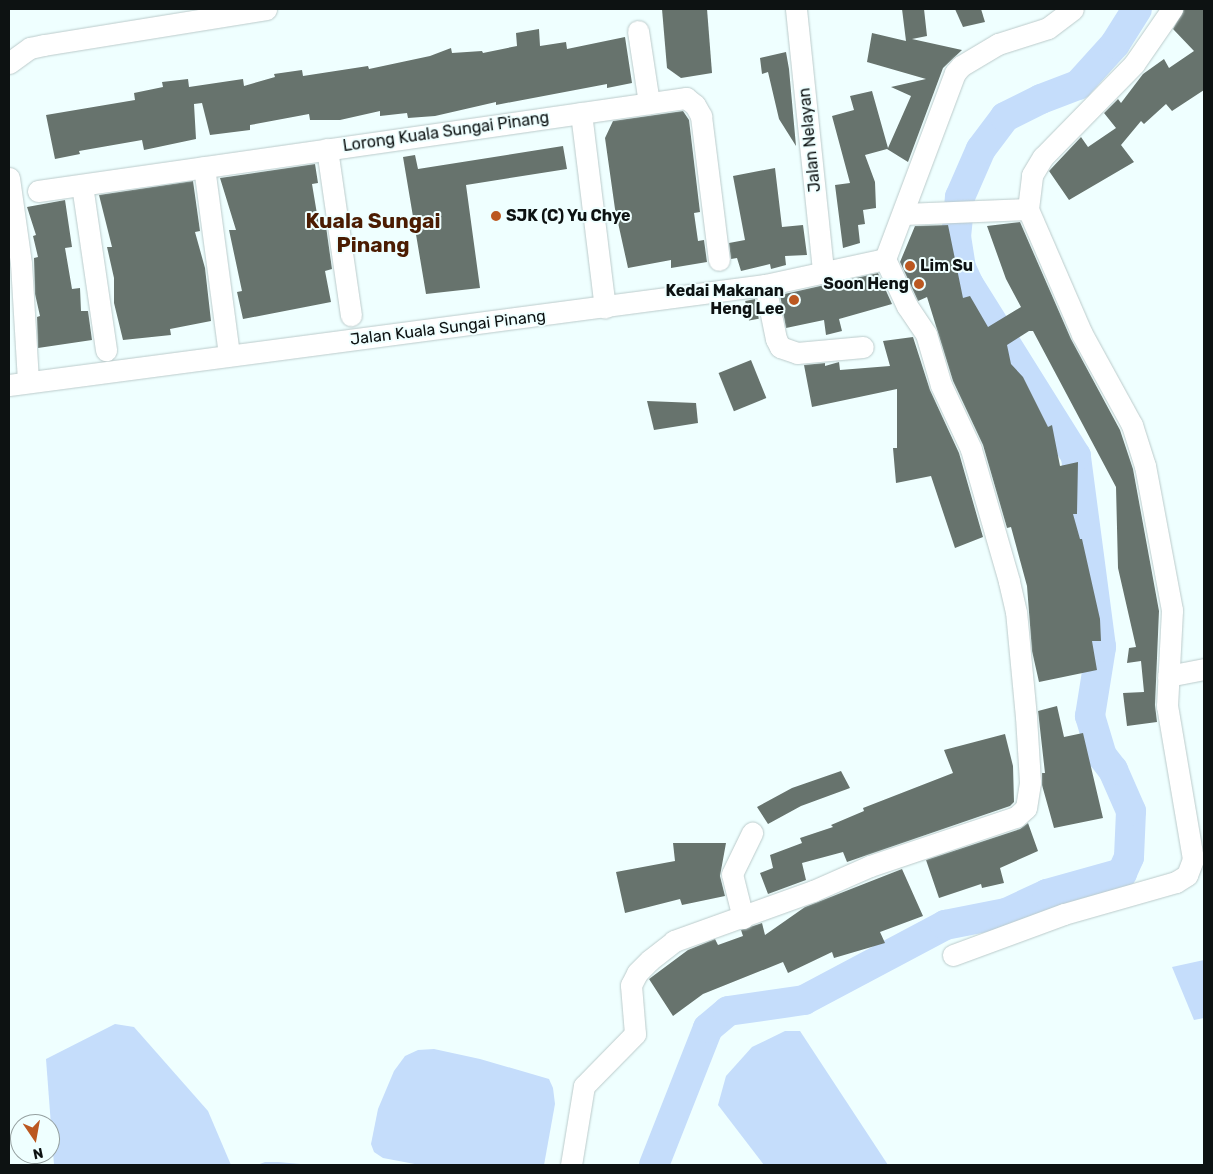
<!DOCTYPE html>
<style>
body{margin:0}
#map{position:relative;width:1213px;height:1174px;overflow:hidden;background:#efffff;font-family:Rubik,sans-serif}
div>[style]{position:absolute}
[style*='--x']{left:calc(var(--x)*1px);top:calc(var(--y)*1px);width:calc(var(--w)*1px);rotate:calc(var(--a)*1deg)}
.water>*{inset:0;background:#c5ddfb}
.river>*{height:30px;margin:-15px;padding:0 15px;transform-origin:15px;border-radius:15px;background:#c5ddfb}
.building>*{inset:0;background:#67736d;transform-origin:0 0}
.roads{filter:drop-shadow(0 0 1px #bbcbcb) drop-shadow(0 0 1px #bbcbcb)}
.minor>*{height:21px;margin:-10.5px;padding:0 10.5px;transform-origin:10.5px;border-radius:10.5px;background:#fff}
.dots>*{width:14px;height:14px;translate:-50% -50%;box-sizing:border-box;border:2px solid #efffff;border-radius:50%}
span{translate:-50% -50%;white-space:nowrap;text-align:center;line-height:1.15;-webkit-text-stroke:4px #efffff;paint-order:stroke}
.street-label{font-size:16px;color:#0d1212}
.poi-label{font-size:16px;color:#0d1212;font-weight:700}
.left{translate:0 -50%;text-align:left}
.right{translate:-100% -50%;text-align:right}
.district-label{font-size:21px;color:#4b1c02;font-weight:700}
.frame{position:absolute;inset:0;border:10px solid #0d1212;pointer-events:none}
.north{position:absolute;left:10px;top:1114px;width:50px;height:50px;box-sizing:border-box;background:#efffff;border:1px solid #95a0a0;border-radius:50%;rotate:168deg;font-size:14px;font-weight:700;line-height:20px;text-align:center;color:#0d1212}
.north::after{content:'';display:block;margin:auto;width:18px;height:22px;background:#bb5821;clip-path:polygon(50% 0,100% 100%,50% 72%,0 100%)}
</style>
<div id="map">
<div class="water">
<i style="clip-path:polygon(1204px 960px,1204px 1018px,1194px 1020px,1172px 967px)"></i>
<i style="clip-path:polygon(115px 1024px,134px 1027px,208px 1111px,231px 1165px,54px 1165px,46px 1059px)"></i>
<i style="clip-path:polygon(785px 1031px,800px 1031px,888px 1165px,764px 1165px,718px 1105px,726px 1076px,752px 1047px)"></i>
<i style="clip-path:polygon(434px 1049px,480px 1059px,549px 1079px,553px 1088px,555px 1104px,544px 1165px,420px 1165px,383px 1158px,374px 1152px,371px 1144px,378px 1109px,394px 1071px,405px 1056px,418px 1050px)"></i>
<i style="clip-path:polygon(265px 1162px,278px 1162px,312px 1165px,257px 1165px)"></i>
</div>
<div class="river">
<i style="--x:654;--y:1165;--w:147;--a:-68.5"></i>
<i style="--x:708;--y:1028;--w:26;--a:-40"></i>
<i style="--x:728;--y:1011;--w:77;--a:-8.2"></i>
<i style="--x:804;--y:1000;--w:160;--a:-28"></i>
<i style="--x:945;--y:925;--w:62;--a:-11.1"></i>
<i style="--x:1006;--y:913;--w:45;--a:-24.9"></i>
<i style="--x:1047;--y:894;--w:78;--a:-15.6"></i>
<i style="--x:1122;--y:873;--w:17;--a:-66"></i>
<i style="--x:1129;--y:857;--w:46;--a:-87.5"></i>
<i style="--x:1131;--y:811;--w:45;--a:-113.7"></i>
<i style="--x:1113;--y:770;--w:18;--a:-128"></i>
<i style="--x:1102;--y:756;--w:42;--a:-106.7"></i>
<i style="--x:1090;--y:716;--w:70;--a:-80.9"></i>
<i style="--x:1101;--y:647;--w:193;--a:-97.5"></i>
<i style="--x:1076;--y:456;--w:202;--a:-122"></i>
<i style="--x:969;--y:285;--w:19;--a:-115"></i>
<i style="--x:961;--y:268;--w:31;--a:-99"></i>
<i style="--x:956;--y:237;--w:40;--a:-84.3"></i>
<i style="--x:960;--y:197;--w:52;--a:-66.4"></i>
<i style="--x:981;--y:149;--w:40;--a:-53"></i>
<i style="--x:1005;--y:117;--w:40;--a:-26.6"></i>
<i style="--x:1041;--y:99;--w:40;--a:-21"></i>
<i style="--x:1078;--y:85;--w:55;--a:-47.9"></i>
<i style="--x:1115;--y:44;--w:41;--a:-57.8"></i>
</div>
<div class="building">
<i style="clip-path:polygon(662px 9px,707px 9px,712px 73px,681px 78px,667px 68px)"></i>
<i style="clip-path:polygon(902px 9px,924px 9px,927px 36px,912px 39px,962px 50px,943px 68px,908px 162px,887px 149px,865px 155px,875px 182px,876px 208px,863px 210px,865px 224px,858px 225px,860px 243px,843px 248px,835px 185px,850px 183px,832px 116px,854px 110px,850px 96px,872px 91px,888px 148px,911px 96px,891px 87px,926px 79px,867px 62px,872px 33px,906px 41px)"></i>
<i style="clip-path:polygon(955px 9px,981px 9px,985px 22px,963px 27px)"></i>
<i style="clip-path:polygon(1184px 9px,1204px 9px,1204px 90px,1172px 111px,1166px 104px,1144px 124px,1141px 121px,1121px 145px,1134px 162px,1069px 200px,1049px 171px,1081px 137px,1088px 147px,1116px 128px,1104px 113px,1118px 99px,1121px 103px,1143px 74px,1164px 59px,1169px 68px,1194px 51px,1173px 29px)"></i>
<i style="clip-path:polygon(539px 29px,540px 46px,566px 42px,567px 49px,625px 37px,632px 83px,607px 88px,607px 84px,496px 105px,496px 102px,435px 116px,408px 118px,407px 113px,380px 116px,380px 111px,340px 120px,310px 120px,309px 114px,250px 125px,250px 130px,210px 135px,202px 103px,194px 104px,196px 139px,144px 150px,142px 140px,79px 151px,80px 154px,55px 159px,46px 115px,135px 100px,134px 93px,163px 87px,162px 82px,188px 79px,189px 87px,243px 79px,244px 86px,275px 77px,274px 74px,302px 70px,303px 76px,368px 66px,369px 69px,430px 56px,451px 48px,452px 53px,482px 51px,483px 53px,517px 46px,516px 33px)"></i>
<i style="clip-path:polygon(786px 52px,789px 69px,796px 146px,779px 119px,768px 72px,762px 74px,760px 58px)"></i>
<i style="clip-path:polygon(683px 111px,689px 120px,700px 212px,694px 213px,698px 241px,704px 240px,707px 262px,671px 268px,671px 260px,628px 268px,615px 209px,605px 138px,613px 121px)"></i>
<i style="clip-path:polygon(563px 146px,567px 169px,466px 185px,480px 288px,426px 294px,403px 157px,415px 155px,418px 169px)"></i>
<i style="clip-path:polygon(315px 164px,318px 183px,312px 184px,318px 220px,325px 219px,332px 269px,325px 271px,331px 302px,243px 319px,237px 292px,242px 291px,229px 230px,236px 230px,220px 178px)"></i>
<i style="clip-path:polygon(775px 168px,782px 227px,803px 225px,807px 255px,785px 256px,786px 265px,771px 269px,770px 264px,741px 271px,737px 258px,731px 259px,729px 243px,745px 240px,733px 176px)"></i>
<i style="clip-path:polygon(193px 181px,200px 231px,195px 232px,205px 268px,211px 321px,170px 329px,171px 335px,123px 340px,114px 303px,114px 278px,107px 247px,112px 247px,99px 195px)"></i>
<i style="clip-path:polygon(65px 200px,72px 247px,65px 248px,72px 289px,80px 288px,81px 311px,88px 311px,92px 340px,38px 348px,37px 317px,40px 316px,35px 294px,34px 258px,38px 257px,33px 236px,36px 235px,27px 207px)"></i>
<i style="clip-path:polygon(1020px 222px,1071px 339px,1120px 430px,1133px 469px,1159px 611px,1155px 705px,1157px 722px,1127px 726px,1123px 693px,1144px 692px,1141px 661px,1127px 663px,1129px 648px,1136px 647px,1118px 568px,1116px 487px,1033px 331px,1029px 331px,1007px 345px,1011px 364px,1023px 377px,1048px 427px,1052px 425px,1060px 466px,1078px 462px,1077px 514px,1073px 514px,1080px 539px,1082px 539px,1100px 619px,1101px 641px,1092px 641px,1097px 670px,1039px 682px,1032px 651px,1027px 586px,1011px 527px,1007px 528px,983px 445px,953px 381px,927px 297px,918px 301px,900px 262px,915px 226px,948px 225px,963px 298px,970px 296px,988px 327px,1021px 307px,1006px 279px,987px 226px)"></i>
<i style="clip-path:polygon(878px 273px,892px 304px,839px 319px,842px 331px,826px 335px,824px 320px,786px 328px,780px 295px)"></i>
<i style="left:755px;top:299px;width:20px;height:10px;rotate:79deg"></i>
<i style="clip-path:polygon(913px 337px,930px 390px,959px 453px,983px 537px,955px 548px,931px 476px,896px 483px,893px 448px,897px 448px,897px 389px,812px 407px,804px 365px,825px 363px,825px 366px,839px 362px,840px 370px,890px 366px,883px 341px)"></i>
<i style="left:751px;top:360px;width:41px;height:35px;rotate:68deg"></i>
<i style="clip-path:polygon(647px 401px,696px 403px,698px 423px,654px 430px)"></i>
<i style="clip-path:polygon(1057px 706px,1064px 737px,1083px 733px,1103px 818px,1054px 828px,1042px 785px,1042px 773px,1045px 773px,1038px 711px)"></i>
<i style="clip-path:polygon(1005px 734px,1013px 766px,1014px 802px,1010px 806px,847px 862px,843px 852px,802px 863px,806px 880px,768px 894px,760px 873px,773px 868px,770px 855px,802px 843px,800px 838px,833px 827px,831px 825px,864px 811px,863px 808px,953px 773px,944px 750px)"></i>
<i style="clip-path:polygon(841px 771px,850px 788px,801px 806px,768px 824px,757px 807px,792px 788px)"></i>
<i style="clip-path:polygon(1028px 823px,1038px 851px,1000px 868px,1004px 883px,982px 888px,981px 884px,939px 898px,926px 860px,1020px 829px)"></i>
<i style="clip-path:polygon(673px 843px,726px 843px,720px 876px,725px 896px,682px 905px,680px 899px,625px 913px,616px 872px,675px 861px)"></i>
<i style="clip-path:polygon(902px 869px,923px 916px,880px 932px,885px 943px,834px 958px,832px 952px,788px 973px,783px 962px,703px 994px,673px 1016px,649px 979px,688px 950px,715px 939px,718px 945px,743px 936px,741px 930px,762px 923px,765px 935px,805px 907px)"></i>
</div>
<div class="roads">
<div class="minor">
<i style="--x:796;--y:9;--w:264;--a:84.1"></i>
<i style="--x:638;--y:31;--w:73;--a:81.3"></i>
<i style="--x:9;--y:63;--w:26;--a:-36"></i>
<i style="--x:30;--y:48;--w:14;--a:-12"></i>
<i style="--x:44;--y:45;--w:225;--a:-9.2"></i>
<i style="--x:581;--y:113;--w:196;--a:83"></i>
<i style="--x:327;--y:149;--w:168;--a:81.8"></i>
<i style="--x:204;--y:167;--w:190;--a:82.4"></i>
<i style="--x:9;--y:178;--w:86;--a:82"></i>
<i style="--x:21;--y:263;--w:119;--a:86.6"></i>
<i style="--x:82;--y:185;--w:167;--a:81.7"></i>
<i style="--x:38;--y:191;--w:655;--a:-8.17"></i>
<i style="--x:686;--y:98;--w:11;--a:38"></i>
<i style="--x:695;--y:105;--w:13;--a:61"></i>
<i style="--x:701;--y:116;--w:145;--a:82.9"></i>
<i style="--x:904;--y:214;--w:124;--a:-2.3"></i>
<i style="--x:1028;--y:209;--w:34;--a:-83"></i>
<i style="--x:1032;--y:175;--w:21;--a:-59"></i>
<i style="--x:1043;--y:157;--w:130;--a:-45.6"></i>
<i style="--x:1134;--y:64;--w:67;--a:-55.4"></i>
<i style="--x:765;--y:285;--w:55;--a:78.5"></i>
<i style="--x:776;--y:339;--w:9;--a:63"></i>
<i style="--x:780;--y:347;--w:18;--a:19"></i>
<i style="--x:797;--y:353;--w:66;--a:-5.2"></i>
<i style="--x:9;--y:385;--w:763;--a:-7.54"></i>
<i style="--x:765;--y:285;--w:123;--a:-12.2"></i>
<i style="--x:1168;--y:676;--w:37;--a:-11"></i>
<i style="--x:743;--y:918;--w:45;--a:-104"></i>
<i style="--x:732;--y:874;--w:46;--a:-64"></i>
<i style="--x:953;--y:955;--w:118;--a:-20.3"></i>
<i style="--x:1064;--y:914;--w:116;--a:-15.9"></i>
<i style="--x:1176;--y:882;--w:13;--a:-32"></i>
<i style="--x:1187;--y:875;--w:17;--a:-69"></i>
<i style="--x:1193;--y:859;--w:155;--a:-99.6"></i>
<i style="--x:1167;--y:706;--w:96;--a:-87"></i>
<i style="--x:1172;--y:610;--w:147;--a:-100.6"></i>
<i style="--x:1145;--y:466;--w:43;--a:-107.6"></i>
<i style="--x:1132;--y:425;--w:104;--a:-118.8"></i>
<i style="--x:1082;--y:334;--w:136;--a:-113.4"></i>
<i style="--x:571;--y:1165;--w:80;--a:-80.7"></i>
<i style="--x:584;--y:1086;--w:73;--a:-45.6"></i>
<i style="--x:635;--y:1034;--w:49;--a:-94.7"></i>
<i style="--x:631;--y:985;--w:13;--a:-63"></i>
<i style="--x:637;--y:973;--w:18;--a:-45"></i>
<i style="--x:650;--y:960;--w:31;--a:-38"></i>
<i style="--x:674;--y:941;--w:148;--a:-19.8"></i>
<i style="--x:813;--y:891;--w:62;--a:-23.7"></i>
<i style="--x:870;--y:866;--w:154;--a:-18.6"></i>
<i style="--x:1016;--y:817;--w:13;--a:-42"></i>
<i style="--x:1026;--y:808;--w:26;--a:-81"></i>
<i style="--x:1030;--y:782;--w:65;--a:-93.5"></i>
<i style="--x:1026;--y:717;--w:105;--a:-95.4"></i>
<i style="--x:1016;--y:612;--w:32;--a:-103"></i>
<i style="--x:1009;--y:581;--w:137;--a:-106.1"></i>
<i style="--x:971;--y:449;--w:71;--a:-115.1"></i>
<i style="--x:941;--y:385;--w:53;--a:-106.4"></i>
<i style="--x:926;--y:334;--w:34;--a:-124"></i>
<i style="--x:907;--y:306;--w:52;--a:-115.1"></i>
<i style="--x:885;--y:259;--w:199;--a:-69.4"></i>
<i style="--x:955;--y:73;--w:9;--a:-49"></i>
<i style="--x:961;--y:66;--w:43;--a:-30.7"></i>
<i style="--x:998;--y:44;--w:52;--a:-17.7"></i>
<i style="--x:1048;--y:28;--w:31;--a:-37"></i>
</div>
</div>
<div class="dots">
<i style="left:496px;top:216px;background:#bb5821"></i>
<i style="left:910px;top:266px;background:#bb5821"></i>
<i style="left:919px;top:284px;background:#bb5821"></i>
<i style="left:794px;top:300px;background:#bb5821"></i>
</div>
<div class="street-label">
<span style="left:446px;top:132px;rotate:-8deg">Lorong Kuala Sungai Pinang</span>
<span style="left:810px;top:140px;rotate:-96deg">Jalan Nelayan</span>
<span style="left:448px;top:328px;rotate:-7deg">Jalan Kuala Sungai Pinang</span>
</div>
<div class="poi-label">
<span class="left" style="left:506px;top:216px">SJK (C) Yu Chye</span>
<span class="left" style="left:920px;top:266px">Lim Su</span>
<span class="right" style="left:909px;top:284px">Soon Heng</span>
<span class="right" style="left:784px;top:300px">Kedai Makanan<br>Heng Lee</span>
</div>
<div class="district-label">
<span style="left:373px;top:233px">Kuala Sungai<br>Pinang</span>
</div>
<div class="frame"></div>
<div class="north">N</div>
</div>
